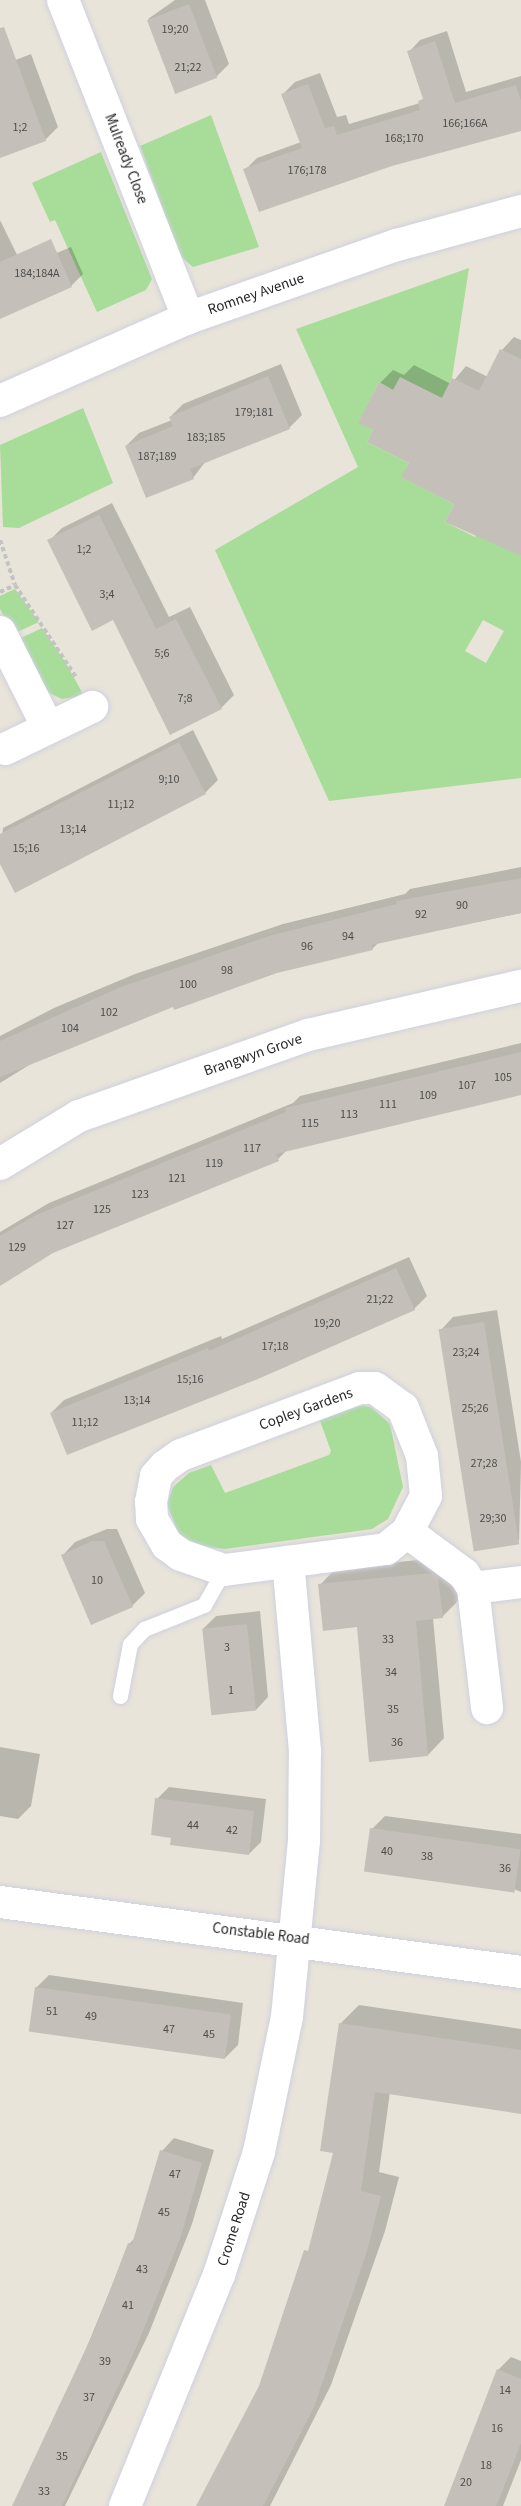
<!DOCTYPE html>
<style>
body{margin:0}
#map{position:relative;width:521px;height:2506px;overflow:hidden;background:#e8e4d9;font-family:"Source Sans 3",sans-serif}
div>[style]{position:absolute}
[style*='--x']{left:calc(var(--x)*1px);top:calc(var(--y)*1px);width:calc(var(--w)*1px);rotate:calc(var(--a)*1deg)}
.green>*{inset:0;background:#a7dc99}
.shadow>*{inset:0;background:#0003}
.building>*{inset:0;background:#c4c0b9;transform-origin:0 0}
.path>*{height:4px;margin-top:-2px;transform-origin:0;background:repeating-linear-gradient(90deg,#c3c3c3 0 4.5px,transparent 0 7.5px)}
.roads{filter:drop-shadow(0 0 2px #ced0df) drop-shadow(0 0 2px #ced0df)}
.service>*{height:15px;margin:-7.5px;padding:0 7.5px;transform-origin:7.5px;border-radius:7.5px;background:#fff}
.minor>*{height:32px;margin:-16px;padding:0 16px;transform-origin:16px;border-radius:16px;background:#fff}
span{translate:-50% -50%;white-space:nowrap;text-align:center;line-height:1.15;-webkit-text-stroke:4.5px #fff;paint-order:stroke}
.number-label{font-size:12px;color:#4e4d4c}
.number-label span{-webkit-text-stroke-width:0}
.street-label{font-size:15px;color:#272727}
</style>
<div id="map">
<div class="green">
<i style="clip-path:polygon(211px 115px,259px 247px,193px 267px,180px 256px,140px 146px)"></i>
<i style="clip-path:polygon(101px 152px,152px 279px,146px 290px,97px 312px,55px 220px,50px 222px,32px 183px)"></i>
<i style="clip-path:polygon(evenodd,469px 268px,452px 378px,442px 398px,400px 378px,393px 390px,379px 382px,359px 422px,373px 430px,367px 442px,409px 463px,402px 477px,454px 504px,445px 522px,475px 537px,484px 519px,521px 556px,521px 778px,329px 801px,215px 550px,358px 467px,296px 329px,469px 268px,483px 620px,504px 631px,486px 663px,465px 651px,483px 620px)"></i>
<i style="clip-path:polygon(83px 408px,113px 483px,19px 528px,3px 527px,0 445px)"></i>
<i style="clip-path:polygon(15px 589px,39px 622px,13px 634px,0 609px,0 596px)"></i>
<i style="clip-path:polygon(42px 628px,66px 663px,84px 696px,62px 699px,45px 691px,17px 640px)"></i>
<i style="clip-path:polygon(356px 1405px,371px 1407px,390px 1424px,403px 1487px,388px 1519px,372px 1529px,225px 1549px,200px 1546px,179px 1535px,167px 1504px,173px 1487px,189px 1473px,211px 1465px,225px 1493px,329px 1455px,331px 1451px,319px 1418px)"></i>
</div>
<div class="shadow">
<i style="clip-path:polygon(175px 0,205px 0,229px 64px,216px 77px,148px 19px)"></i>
<i style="clip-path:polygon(447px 31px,466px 92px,521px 76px,521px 130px,245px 170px,257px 158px,301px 142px,283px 94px,295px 82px,320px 73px,337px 117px,346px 115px,349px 124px,420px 103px,424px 97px,409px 52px,420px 40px)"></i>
<i style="clip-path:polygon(31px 54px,58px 127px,45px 140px,0 145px,0 66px)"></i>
<i style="clip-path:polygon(0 220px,23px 267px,71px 247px,83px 274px,71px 286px,0 317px)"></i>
<i style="clip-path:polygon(514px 337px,521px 340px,521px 554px,447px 522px,456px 503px,375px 430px,380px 383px,393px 370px,404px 375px,414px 365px,451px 384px,466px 366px,488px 377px,502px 350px)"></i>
<i style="clip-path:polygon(281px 364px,302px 415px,289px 428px,205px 462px,193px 478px,126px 446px,139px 433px,172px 420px,170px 417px,183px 404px)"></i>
<i style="clip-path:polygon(112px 503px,169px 617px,190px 607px,234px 695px,221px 708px,114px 618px,49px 541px,62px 528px)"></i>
<i style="clip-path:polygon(193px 730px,218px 780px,205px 793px,0 860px,3px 828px)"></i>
<i style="clip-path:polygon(521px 867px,521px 913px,379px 942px,372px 949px,277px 972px,174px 1005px,34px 1062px,0 1083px,0 1036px,54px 1008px,135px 974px,283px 924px,405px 894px,410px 889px)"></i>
<i style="clip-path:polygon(521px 1043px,521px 1093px,288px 1149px,278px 1159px,53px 1252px,0 1284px,0 1232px,49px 1203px,293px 1103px,300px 1096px)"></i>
<i style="clip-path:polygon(409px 1257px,427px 1296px,414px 1309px,51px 1413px,64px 1400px,221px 1336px,222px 1339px)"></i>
<i style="clip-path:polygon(497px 1310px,521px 1462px,519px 1542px,441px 1330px,453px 1317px)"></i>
<i style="clip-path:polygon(107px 1529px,117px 1529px,145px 1593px,132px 1606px,63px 1555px,75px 1542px)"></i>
<i style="clip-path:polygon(449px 1557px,454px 1561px,459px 1600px,442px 1617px,433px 1618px,444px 1738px,428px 1755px,358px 1625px,320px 1585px,336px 1568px)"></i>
<i style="clip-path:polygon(260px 1611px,268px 1697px,256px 1710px,203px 1629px,216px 1616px)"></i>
<i style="clip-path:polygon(0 1747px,40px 1754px,31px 1806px,18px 1819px,0 1816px)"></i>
<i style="clip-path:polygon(169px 1787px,266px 1799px,261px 1842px,249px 1854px,157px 1799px)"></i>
<i style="clip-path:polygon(385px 1816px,521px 1834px,521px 1892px,372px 1829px)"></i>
<i style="clip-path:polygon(49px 1975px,243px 2003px,238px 2045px,225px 2058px,36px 1988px)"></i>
<i style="clip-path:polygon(359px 2005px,521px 2029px,521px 2112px,390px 2092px,379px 2172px,399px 2177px,385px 2231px,331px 2385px,270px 2506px,198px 2506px,260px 2387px,311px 2246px,335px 2151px,341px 2023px)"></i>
<i style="clip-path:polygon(174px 2138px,214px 2150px,192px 2224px,149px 2333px,65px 2506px,13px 2506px,59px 2415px,129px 2244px,135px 2238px,162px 2151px)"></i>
<i style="clip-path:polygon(511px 2357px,521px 2361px,521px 2460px,503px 2506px,445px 2506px,498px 2370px)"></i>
</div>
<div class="building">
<i style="left:189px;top:4px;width:79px;height:45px;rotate:69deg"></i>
<i style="clip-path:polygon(4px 27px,46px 141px,0 158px,0 28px)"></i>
<i style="clip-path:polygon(435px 41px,455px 103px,516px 85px,521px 101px,521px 131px,392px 166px,259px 212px,243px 169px,302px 148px,281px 94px,308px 84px,325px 128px,334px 126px,337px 135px,420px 110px,418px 101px,423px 99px,407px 51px)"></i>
<i style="clip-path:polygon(51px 239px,72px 287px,0 319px,0 262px)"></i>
<i style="clip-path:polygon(500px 349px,521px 359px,521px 556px,445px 522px,454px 504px,401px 477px,409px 463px,367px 442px,373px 430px,358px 423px,379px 382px,393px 390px,400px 377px,442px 398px,452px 378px,479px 391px)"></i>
<i style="clip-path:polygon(268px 376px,290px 429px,190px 469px,194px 479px,146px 498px,125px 446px,173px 426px,169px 417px)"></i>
<i style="clip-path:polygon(99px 515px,156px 629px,176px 619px,222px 709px,170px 735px,113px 620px,92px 631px,47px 540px)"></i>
<i style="clip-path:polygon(179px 742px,206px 794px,15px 893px,0 864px,0 834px)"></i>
<i style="clip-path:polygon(521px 878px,521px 913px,372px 945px,373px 950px,277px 973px,174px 1010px,173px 1007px,0 1077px,0 1041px,121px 987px,269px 936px,397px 904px,396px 901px)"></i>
<i style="clip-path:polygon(521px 1052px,521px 1095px,276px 1154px,279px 1161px,53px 1253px,0 1286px,0 1236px,36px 1215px,286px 1112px,285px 1108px)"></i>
<i style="clip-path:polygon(396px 1268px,415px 1310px,258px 1379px,67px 1455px,50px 1413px,208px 1348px,209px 1351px)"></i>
<i style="left:484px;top:1322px;width:225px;height:46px;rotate:81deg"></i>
<i style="clip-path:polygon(92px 1541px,104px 1541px,133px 1607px,91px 1625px,61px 1555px)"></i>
<i style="clip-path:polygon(432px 1573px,438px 1578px,443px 1618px,416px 1621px,428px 1756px,369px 1762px,357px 1627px,323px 1631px,318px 1584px)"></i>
<i style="left:247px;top:1624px;width:87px;height:45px;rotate:84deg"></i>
<i style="clip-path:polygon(155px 1798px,254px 1811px,249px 1855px,170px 1845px,171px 1838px,151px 1835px)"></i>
<i style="left:370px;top:1828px;width:152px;height:44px;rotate:8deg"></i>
<i style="left:35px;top:1987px;width:198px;height:45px;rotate:8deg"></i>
<i style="clip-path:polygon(339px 2023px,521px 2050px,521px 2114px,375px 2092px,361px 2191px,381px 2196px,367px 2251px,314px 2407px,263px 2506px,196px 2506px,259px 2386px,304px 2250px,308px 2251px,333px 2153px,320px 2151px)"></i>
<i style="clip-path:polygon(160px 2150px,202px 2163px,180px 2239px,136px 2348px,62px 2506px,12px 2506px,96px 2327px,128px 2243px,132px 2244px)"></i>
<i style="clip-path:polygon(497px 2369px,521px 2379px,521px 2443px,502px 2492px,496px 2506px,444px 2506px)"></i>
</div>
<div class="path">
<i style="--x:0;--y:540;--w:47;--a:71.6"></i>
<i style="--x:15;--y:585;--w:110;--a:56.5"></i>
<i style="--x:0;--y:592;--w:17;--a:-25"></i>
</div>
<div class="roads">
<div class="service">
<i style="--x:120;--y:1696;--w:53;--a:-79.1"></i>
<i style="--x:130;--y:1644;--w:21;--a:-47"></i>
<i style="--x:144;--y:1629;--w:65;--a:-21.8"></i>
<i style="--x:204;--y:1605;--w:40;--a:-60.3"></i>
</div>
<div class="minor">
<i style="--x:63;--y:0;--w:342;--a:68.5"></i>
<i style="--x:0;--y:401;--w:206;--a:-23.8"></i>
<i style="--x:188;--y:318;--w:221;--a:-19.3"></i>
<i style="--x:397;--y:245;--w:129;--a:-15.3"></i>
<i style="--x:0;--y:632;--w:107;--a:63.4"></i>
<i style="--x:5;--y:749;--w:97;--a:-25.8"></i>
<i style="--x:0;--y:1164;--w:92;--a:-31.3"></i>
<i style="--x:79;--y:1116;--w:243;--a:-19.5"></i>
<i style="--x:308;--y:1035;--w:219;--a:-13"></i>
<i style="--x:360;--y:1388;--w:15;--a:0"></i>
<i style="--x:375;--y:1388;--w:34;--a:36"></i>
<i style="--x:403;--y:1408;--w:52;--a:68.4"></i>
<i style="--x:422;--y:1456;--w:40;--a:84.3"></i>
<i style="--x:426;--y:1496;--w:41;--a:117.8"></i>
<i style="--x:407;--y:1532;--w:27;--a:141"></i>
<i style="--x:386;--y:1549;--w:163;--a:172.6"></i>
<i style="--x:224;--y:1570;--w:46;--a:-160.8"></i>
<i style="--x:181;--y:1555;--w:17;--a:-144"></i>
<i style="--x:167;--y:1545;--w:30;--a:-120"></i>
<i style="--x:152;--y:1519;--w:17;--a:-93"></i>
<i style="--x:151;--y:1502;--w:26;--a:-79"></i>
<i style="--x:156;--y:1476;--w:13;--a:-48"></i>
<i style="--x:165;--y:1466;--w:19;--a:-35"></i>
<i style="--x:181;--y:1455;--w:191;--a:-20.5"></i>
<i style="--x:407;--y:1532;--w:71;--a:36.4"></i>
<i style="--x:464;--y:1574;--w:17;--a:57"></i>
<i style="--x:473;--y:1588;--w:121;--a:83.3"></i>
<i style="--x:473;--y:1588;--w:48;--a:-7.1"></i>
<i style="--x:0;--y:1902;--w:526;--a:7.65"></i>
<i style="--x:125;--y:2506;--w:249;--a:-67.9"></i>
<i style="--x:219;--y:2275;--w:129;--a:-72"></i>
<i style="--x:259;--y:2152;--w:138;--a:-78.3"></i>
<i style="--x:287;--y:2017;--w:177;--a:-84.5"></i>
<i style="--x:304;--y:1841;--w:90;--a:-89.4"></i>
<i style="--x:305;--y:1751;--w:190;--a:-95.1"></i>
</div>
</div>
<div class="number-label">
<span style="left:175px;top:30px">19;20</span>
<span style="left:188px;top:68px">21;22</span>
<span style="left:465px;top:124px">166;166A</span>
<span style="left:20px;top:128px">1;2</span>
<span style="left:404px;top:139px">168;170</span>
<span style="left:307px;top:171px">176;178</span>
<span style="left:37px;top:274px">184;184A</span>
<span style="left:254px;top:413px">179;181</span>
<span style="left:206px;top:438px">183;185</span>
<span style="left:157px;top:457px">187;189</span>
<span style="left:84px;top:550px">1;2</span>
<span style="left:107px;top:595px">3;4</span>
<span style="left:162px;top:654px">5;6</span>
<span style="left:185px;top:699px">7;8</span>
<span style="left:169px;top:780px">9;10</span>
<span style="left:121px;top:805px">11;12</span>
<span style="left:73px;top:830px">13;14</span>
<span style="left:26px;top:849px">15;16</span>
<span style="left:462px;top:906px">90</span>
<span style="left:421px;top:915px">92</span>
<span style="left:348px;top:937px">94</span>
<span style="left:307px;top:947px">96</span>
<span style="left:227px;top:971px">98</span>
<span style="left:188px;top:985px">100</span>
<span style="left:109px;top:1013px">102</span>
<span style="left:70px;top:1029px">104</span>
<span style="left:503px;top:1078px">105</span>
<span style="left:467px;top:1086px">107</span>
<span style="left:428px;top:1096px">109</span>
<span style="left:388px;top:1105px">111</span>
<span style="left:349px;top:1115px">113</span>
<span style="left:310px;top:1124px">115</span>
<span style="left:252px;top:1149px">117</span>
<span style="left:214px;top:1164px">119</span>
<span style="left:177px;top:1179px">121</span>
<span style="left:140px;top:1195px">123</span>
<span style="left:102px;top:1210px">125</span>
<span style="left:65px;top:1226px">127</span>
<span style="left:17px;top:1248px">129</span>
<span style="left:380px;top:1300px">21;22</span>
<span style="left:327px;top:1324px">19;20</span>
<span style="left:275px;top:1347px">17;18</span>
<span style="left:466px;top:1353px">23;24</span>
<span style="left:190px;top:1380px">15;16</span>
<span style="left:137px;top:1401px">13;14</span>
<span style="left:475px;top:1409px">25;26</span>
<span style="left:85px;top:1423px">11;12</span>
<span style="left:484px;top:1464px">27;28</span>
<span style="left:493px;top:1519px">29;30</span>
<span style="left:97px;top:1581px">10</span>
<span style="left:388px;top:1640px">33</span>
<span style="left:227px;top:1648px">3</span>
<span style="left:391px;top:1673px">34</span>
<span style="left:231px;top:1691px">1</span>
<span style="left:393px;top:1710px">35</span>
<span style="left:397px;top:1743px">36</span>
<span style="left:193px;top:1826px">44</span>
<span style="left:232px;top:1831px">42</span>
<span style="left:387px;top:1852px">40</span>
<span style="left:427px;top:1857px">38</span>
<span style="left:505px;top:1869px">36</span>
<span style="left:52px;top:2012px">51</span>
<span style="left:91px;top:2017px">49</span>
<span style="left:169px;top:2030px">47</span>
<span style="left:209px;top:2035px">45</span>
<span style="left:175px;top:2175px">47</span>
<span style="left:164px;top:2213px">45</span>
<span style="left:142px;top:2270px">43</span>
<span style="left:128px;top:2306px">41</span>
<span style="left:105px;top:2362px">39</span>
<span style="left:505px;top:2391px">14</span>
<span style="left:89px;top:2398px">37</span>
<span style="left:497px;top:2429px">16</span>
<span style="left:62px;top:2457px">35</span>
<span style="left:486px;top:2466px">18</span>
<span style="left:466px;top:2483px">20</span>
<span style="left:44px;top:2492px">33</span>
</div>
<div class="street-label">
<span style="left:126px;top:159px;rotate:69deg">Mulready Close</span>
<span style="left:256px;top:294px;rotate:-19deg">Romney Avenue</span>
<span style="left:253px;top:1055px;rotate:-19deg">Brangwyn Grove</span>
<span style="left:306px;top:1409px;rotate:-20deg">Copley Gardens</span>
<span style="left:261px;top:1934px;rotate:7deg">Constable Road</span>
<span style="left:234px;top:2229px;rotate:-72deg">Crome Road</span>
</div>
</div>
